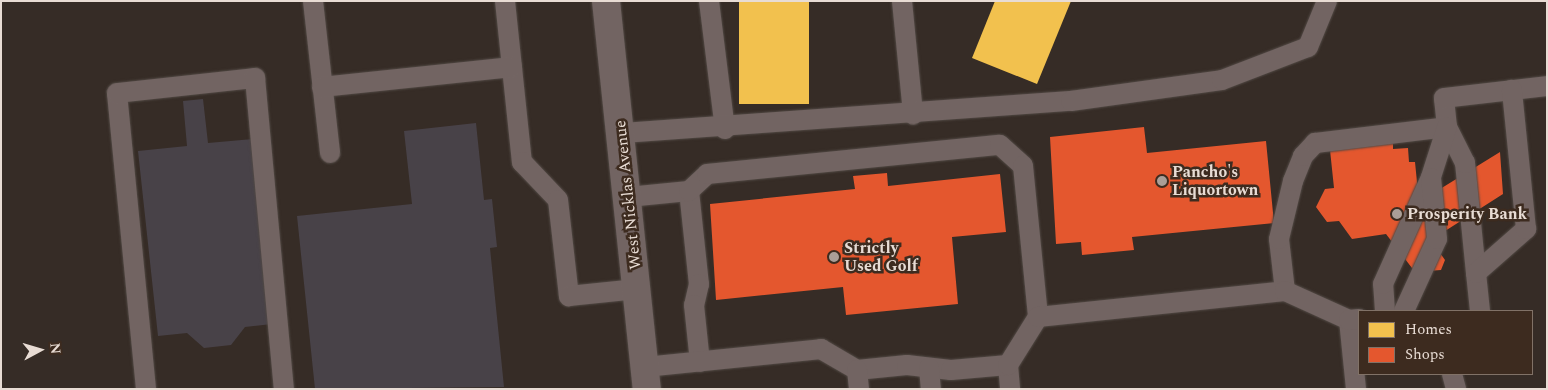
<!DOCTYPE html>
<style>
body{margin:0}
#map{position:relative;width:1548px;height:390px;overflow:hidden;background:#362c26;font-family:Spectral,serif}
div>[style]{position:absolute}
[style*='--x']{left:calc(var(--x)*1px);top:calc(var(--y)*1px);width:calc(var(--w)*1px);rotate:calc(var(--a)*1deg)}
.homes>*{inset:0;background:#f2c14e;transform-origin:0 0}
.shops>*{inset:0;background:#e4572e}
.building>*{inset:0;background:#484248}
.roads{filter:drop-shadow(0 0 1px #514944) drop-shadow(0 0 1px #514944)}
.service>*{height:20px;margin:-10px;padding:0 10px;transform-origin:10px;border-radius:10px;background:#726462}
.minor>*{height:28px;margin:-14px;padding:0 14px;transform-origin:14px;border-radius:14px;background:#726462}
.dots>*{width:14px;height:14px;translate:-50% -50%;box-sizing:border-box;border:2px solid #3d2b1f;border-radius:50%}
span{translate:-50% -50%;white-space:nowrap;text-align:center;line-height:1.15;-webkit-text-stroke:5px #3d2b1f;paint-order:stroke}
.poi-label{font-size:16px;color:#e8dcd4;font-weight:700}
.left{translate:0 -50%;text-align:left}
.street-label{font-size:16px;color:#e8dcd4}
.frame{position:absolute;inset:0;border:2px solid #e8dcd4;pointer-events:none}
.legend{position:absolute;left:1358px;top:310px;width:175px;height:65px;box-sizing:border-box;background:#3d2b1f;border:1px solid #817267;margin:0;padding:6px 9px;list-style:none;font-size:15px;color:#e8dcd4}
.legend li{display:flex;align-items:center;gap:10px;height:25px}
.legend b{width:25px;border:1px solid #817267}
.north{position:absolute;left:15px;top:325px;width:50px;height:50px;-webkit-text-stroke:4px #3d2b1f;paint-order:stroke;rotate:84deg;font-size:14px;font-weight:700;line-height:20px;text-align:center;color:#e8dcd4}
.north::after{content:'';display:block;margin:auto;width:18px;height:22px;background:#e8dcd4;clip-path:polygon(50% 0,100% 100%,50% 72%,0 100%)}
</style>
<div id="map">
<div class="homes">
<i style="left:739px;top:1px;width:70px;height:103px"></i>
<i style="clip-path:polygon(995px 1px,1071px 1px,1037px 84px,972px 58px)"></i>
</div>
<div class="shops">
<i style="clip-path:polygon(1144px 127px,1147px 153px,1266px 141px,1274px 223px,1132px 237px,1134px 250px,1082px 255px,1081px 242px,1056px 244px,1050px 137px)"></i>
<i style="clip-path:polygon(1393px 143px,1393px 149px,1408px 148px,1409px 162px,1415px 162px,1419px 202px,1500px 152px,1503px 194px,1431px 240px,1445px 260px,1441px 270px,1415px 272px,1386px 234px,1352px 239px,1339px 221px,1327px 222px,1316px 207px,1325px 189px,1334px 188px,1330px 150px)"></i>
<i style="clip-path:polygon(887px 173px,888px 186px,1000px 174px,1006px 232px,952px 237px,958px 304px,846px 315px,843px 287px,716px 300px,710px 204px,855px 189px,853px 176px)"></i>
</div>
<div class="building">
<i style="clip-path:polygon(203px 99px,208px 143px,253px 139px,272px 324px,245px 327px,231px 345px,204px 348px,187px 333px,158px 336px,138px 151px,187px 146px,183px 101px)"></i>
<i style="clip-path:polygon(476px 123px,484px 200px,492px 199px,497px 247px,490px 248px,504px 387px,315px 389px,297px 216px,412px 204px,404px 131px)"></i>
</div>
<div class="roads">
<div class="service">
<i style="--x:313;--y:1;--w:153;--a:83.6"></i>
<i style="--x:505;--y:1;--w:162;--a:84"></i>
<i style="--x:522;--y:162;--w:52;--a:46.5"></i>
<i style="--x:558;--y:200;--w:97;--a:83.5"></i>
<i style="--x:569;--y:296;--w:68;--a:-5.9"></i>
<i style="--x:709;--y:1;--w:129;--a:82.9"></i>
<i style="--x:902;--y:1;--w:114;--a:84.4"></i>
<i style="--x:322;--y:87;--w:191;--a:-6"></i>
<i style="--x:622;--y:133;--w:450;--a:-4.1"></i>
<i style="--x:1071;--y:101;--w:152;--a:-7.9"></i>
<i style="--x:1222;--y:80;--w:92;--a:-21"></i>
<i style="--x:1308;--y:47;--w:50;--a:-67.6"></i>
<i style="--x:689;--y:191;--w:94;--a:83.9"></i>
<i style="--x:699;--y:284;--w:22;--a:103"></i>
<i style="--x:694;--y:305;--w:57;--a:84"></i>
<i style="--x:628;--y:197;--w:61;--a:-5.6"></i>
<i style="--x:689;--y:191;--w:25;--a:-43"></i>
<i style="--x:707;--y:174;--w:294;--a:-5.7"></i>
<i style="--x:1000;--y:145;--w:31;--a:42"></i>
<i style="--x:1023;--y:166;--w:152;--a:84.3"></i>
<i style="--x:1476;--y:273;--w:111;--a:-95.7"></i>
<i style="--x:1465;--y:163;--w:40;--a:-116.6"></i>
<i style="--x:1447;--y:127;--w:29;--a:-96"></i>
<i style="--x:1444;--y:98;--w:104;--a:-6.6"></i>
<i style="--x:1285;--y:291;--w:52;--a:-96.6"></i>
<i style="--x:1279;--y:239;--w:60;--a:-76.4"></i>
<i style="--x:1293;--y:181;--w:27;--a:-68"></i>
<i style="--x:1303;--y:156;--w:18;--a:-47"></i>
<i style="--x:1315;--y:143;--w:133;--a:-6.9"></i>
<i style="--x:1385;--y:311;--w:27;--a:-94"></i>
<i style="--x:1383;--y:284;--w:117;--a:-65.8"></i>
<i style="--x:1431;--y:177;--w:52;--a:-72.3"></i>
<i style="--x:1404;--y:311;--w:79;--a:-65.4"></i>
<i style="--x:1437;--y:239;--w:61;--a:-95.6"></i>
<i style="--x:1480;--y:311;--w:38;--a:-96"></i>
<i style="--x:1476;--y:273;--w:67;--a:-41.3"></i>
<i style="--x:1526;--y:229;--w:140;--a:-95.8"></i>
<i style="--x:1349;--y:320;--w:69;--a:84.2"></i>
<i style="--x:1008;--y:365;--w:24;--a:85"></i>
<i style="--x:645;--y:367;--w:177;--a:-5.8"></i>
<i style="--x:821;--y:349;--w:42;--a:30.3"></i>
<i style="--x:857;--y:370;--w:50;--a:-5.7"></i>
<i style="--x:907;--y:365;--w:44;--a:6.5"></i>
<i style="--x:951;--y:370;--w:57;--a:-5"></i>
<i style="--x:1008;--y:365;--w:57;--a:-58"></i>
<i style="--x:1038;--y:317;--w:248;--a:-6"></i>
<i style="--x:1285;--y:291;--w:70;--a:24.4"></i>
<i style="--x:1349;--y:320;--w:10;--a:-6"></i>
<i style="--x:929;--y:368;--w:21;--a:85"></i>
<i style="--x:857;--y:370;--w:19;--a:84"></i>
<i style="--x:1452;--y:374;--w:16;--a:75"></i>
<i style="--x:146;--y:389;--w:297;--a:-95.6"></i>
<i style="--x:117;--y:93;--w:139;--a:-6.2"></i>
<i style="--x:255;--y:78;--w:312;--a:84.7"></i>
</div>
<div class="minor">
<i style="--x:606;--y:1;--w:390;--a:84"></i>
</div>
</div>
<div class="dots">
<i style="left:1162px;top:181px;background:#aa9e97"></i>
<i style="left:1397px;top:214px;background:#aa9e97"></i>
<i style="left:834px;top:257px;background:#aa9e97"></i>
</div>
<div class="poi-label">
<span class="left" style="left:1172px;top:181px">Pancho's<br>Liquortown</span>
<span class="left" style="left:1407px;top:214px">Prosperity Bank</span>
<span class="left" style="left:844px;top:257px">Strictly<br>Used Golf</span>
</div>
<div class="street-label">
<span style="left:628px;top:195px;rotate:-96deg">West Nicklas Avenue</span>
</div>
<div class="frame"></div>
<ul class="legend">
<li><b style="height:14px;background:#f2c14e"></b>Homes</li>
<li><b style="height:14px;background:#e4572e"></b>Shops</li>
</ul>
<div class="north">N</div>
</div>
